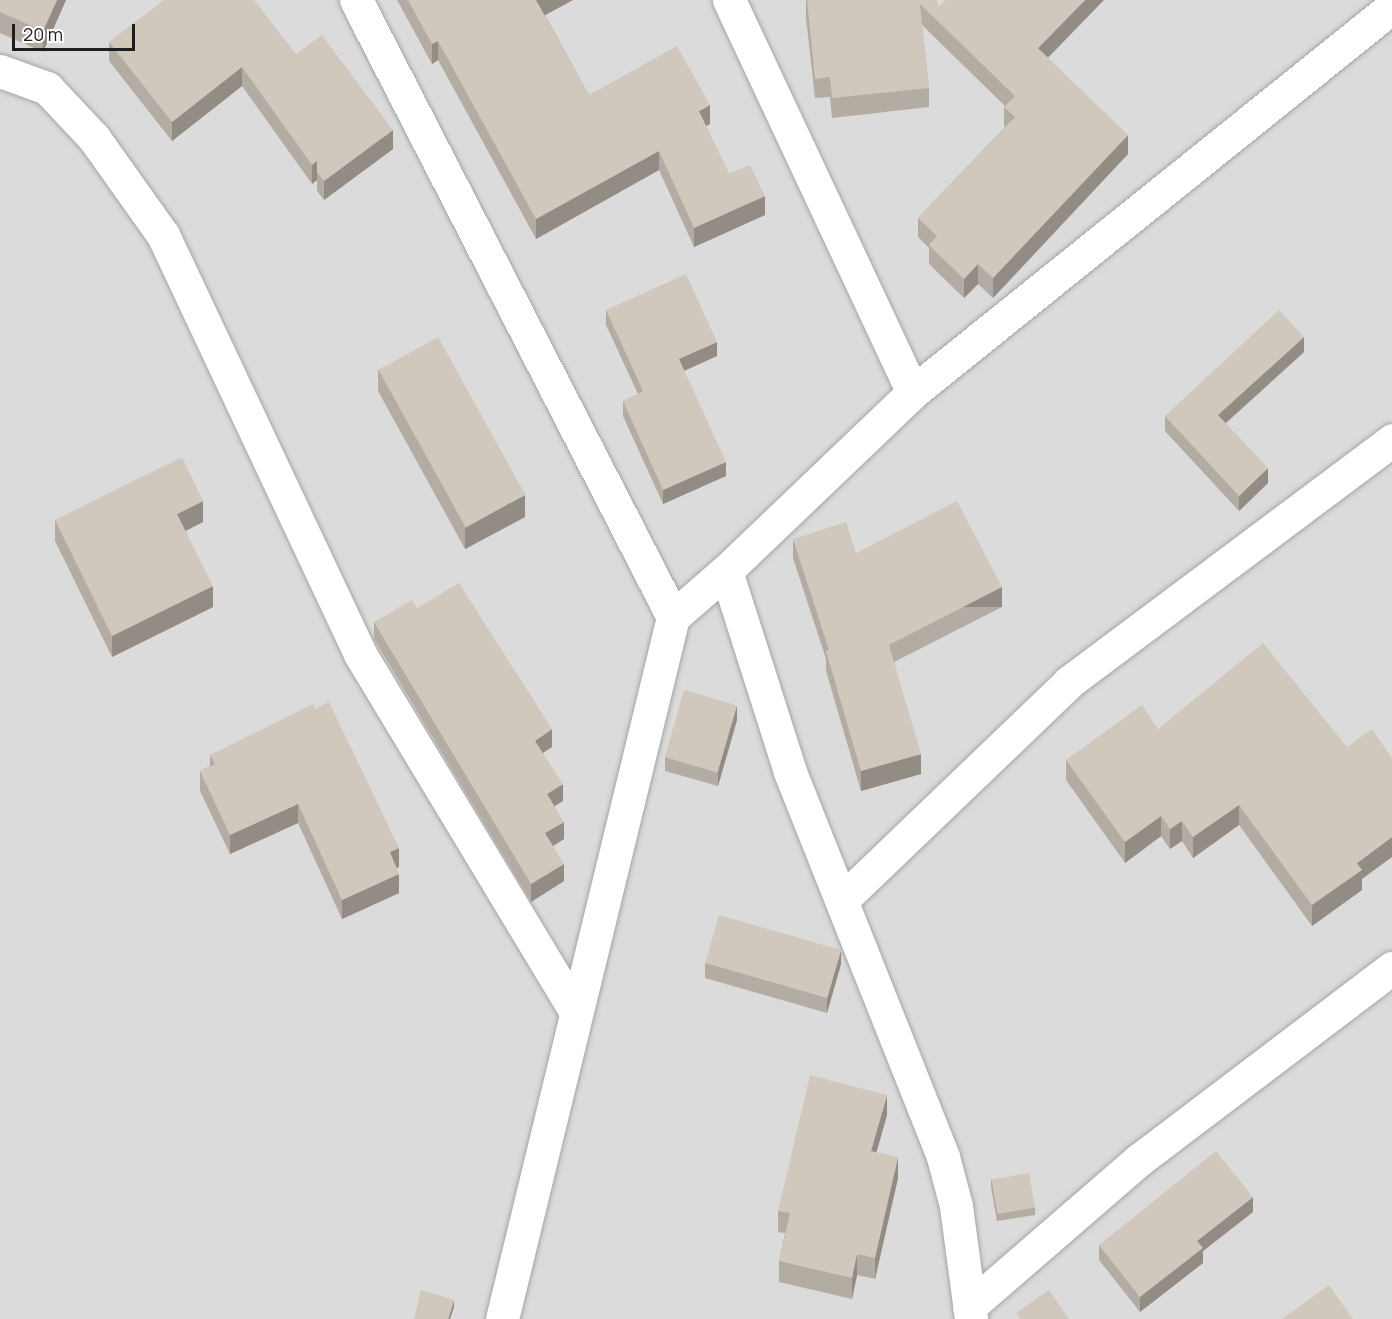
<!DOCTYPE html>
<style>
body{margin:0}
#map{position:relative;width:1392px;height:1319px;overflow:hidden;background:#f0eee3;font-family:Manrope,sans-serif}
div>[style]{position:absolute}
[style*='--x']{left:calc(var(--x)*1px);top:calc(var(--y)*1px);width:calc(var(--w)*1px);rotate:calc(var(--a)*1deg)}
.residential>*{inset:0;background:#dcdbdb;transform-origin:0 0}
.roads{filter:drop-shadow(0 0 2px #a5a5a5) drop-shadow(0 0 2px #a5a5a5)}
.minor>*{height:33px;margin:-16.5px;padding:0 16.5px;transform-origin:16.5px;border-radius:16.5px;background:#fff}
.wall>*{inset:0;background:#b3aca2}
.shaded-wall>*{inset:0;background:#928c84;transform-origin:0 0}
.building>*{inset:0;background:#d0c8bc;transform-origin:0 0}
span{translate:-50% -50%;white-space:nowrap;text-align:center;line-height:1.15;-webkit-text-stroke:6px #fff;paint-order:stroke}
.scale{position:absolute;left:12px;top:24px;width:123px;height:27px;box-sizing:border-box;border:3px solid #1e1e1e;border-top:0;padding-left:8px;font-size:18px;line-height:21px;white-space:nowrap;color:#1e1e1e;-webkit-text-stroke:4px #fff;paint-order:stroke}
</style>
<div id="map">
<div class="residential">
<i style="left:0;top:0;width:1392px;height:1319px"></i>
</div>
<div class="roads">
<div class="minor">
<i style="--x:356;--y:0;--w:694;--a:62.81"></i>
<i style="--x:729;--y:0;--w:433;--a:64.9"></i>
<i style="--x:0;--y:71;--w:50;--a:19.9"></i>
<i style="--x:47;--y:88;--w:69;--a:46.8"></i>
<i style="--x:94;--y:138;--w:119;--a:54.6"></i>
<i style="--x:163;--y:235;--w:463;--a:64.8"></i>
<i style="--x:360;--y:654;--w:416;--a:58.9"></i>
<i style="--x:726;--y:571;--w:211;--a:72.3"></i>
<i style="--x:790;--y:772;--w:414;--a:68.3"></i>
<i style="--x:943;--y:1157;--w:51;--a:75.1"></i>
<i style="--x:956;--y:1206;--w:114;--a:82.4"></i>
<i style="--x:842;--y:900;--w:315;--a:-43.8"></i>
<i style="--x:1069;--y:682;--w:404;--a:-36.8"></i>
<i style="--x:969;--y:1307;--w:225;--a:-40.9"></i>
<i style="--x:1139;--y:1160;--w:318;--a:-37.2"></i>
<i style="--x:502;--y:1319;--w:723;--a:-76.31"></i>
<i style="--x:673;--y:617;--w:70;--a:-41"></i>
<i style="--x:726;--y:571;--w:259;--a:-43.7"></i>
<i style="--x:913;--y:392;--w:615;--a:-38.79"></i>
</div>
</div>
<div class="wall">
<i style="clip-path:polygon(0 0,66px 0,43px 52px,0 33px)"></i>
<i style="clip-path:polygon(397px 0,573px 0,545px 15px,589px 95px,710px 124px,706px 126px,729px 174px,765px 215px,694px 247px,659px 170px,536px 239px,438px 60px,432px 64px)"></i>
<i style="clip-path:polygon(806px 0,937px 0,938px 7px,1048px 58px,1128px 154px,993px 298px,978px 284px,964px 298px,929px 264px,929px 248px,918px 237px,918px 218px,1005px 127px,1004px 126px,1004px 107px,1005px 106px,922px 25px,929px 88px,929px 107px,832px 118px,830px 97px,815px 98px,806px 18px)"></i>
<i style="clip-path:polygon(109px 42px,296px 54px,393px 149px,324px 200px,317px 191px,317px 180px,312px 184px,242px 86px,172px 141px,109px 61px)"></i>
<i style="clip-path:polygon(606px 310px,717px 356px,684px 371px,726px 476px,663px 504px,623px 416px,623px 401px,638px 394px,606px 325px)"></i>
<i style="clip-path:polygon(1304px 352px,1226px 423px,1268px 483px,1239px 511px,1165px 431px,1165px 416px)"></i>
<i style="clip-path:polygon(378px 369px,525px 517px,465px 549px,378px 391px)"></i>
<i style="clip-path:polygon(55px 520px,203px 522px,186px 531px,213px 607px,112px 657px,55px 541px)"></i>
<i style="clip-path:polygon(793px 539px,856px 553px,1002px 607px,894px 662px,921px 774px,861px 791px,826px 671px,826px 659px,793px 558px)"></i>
<i style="clip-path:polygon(417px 608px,552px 747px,543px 753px,563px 801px,554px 806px,564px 839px,553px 846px,564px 881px,531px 902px,374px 639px,374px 622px)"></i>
<i style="clip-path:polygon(315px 709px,399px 867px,397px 868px,399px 893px,342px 919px,298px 823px,230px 854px,200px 791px,200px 771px,210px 766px,210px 755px)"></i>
<i style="clip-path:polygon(737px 720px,718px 786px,665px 771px,665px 757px)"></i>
<i style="clip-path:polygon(1158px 729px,1362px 879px,1362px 890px,1312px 926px,1239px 825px,1193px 858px,1182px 841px,1170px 849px,1161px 836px,1125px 863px,1066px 780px,1066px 760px)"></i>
<i style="clip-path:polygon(705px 963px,841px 964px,827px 1013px,705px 978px)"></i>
<i style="clip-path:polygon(887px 1115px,876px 1152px,898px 1178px,875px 1279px,857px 1275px,852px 1299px,779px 1282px,779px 1261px,785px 1233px,778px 1232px,778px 1211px)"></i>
<i style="clip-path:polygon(991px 1179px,1035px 1207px,1035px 1215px,997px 1221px,991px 1187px)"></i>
<i style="clip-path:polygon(1253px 1212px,1203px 1251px,1203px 1263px,1140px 1312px,1099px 1260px,1099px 1245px)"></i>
</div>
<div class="shaded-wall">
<i style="clip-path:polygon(57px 0,66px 0,43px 52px,43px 31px)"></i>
<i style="clip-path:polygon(536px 0,573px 0,536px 20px)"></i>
<i style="clip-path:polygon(1085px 0,1104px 0,1038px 68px,1038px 48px)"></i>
<i style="clip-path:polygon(438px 41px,438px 60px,432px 64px,432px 44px)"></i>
<i style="clip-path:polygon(242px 67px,242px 86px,172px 141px,172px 122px)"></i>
<i style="clip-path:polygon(710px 105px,710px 124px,699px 130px,699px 111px)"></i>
<i style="clip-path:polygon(393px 130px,393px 149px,324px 200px,324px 181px)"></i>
<i style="clip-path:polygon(1128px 135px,1128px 154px,993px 298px,993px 278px)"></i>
<i style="clip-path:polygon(659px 151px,659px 170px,536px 239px,536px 219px)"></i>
<i style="clip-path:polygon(317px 161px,317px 180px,312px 184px,312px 165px)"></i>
<i style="clip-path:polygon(765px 196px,765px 215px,694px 247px,694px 228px)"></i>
<i style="clip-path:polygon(978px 264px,978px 284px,964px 298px,964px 279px)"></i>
<i style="clip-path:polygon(1304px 337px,1304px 352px,1218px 430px,1218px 415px)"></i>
<i style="clip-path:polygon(717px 342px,717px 356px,679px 373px,679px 359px)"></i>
<i style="clip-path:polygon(726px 462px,726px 476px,663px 504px,663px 490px)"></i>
<i style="clip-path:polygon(1268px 468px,1268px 483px,1239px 511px,1239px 496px)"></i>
<i style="clip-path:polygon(525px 495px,525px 517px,465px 549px,465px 528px)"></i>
<i style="clip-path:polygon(203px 501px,203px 522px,177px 535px,177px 514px)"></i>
<i style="clip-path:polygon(213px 586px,213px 607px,112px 657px,112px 636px)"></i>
<i style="left:1002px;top:587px;width:20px;height:127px;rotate:90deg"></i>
<i style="clip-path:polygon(737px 705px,737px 720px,718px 786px,718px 771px)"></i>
<i style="clip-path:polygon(552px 729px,552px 747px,535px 758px,535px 741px)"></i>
<i style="clip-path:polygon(921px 754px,921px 774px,861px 791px,861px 771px)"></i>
<i style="clip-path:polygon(563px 784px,563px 801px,547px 811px,547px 794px)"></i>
<i style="clip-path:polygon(298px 804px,298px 823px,230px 854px,230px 835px)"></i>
<i style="clip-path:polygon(1239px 805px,1239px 825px,1193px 858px,1193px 837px)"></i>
<i style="clip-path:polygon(1161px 816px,1161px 836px,1125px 863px,1125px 842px)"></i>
<i style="clip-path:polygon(1182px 821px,1182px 841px,1170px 849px,1170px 829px)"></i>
<i style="clip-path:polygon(564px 822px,564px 839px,545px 851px,545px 833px)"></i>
<i style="clip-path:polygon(1392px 837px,1392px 857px,1362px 879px,1362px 890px,1312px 926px,1312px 905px,1357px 863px)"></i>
<i style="clip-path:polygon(399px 848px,399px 867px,390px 871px,390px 852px)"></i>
<i style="clip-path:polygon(564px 864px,564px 881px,531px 902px,531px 884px)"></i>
<i style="clip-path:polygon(399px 874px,399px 893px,342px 919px,342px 900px)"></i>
<i style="clip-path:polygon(841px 950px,841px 964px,827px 1013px,827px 998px)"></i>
<i style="clip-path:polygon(887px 1095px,887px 1115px,871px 1172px,871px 1151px)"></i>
<i style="clip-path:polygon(898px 1157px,898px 1178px,875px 1279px,875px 1258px)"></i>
<i style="clip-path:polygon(1253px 1197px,1253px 1212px,1203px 1251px,1203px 1263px,1140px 1312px,1140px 1297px,1197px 1241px)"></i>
<i style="clip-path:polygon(857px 1254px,857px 1275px,852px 1299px,852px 1278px)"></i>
<i style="clip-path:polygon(454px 1300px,454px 1307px,450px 1319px,448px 1319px)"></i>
</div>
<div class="building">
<i style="clip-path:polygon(0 0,57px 0,43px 31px,0 12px)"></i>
<i style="clip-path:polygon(164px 0,254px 0,296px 54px,322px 35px,393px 130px,324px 181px,317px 172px,317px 161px,312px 165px,242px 67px,172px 122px,109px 42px)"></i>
<i style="clip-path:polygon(408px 0,537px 0,536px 0,589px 95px,677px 46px,710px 105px,699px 111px,729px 174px,750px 165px,765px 196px,694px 228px,659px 151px,536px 219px,438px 41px,432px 44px)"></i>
<i style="clip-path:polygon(807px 0,937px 0,938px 7px,945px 0,1085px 0,1038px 48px,1128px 135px,993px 278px,978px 264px,964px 279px,929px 245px,937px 236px,918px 218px,1015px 117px,1004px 107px,1015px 96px,920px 4px,929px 88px,832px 98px,830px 77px,815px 79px)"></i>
<i style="clip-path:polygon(686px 274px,717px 342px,679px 359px,726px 462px,663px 490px,623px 401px,643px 391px,606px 310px)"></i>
<i style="clip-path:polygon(1279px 310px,1304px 337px,1218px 415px,1268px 468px,1239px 496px,1165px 416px)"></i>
<i style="left:438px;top:337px;width:180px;height:68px;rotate:61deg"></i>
<i style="clip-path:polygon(182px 457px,203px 501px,177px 514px,213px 586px,112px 636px,55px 520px)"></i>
<i style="clip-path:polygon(957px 501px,1002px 587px,889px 645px,921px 754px,861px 771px,826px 651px,829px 650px,793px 539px,846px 522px,856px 553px)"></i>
<i style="clip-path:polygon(459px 583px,552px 729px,535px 741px,563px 784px,547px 794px,564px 822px,545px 833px,564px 864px,531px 884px,374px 622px,412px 600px,417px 608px)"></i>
<i style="clip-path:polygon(1263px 643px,1347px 747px,1372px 729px,1392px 758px,1392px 837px,1357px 863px,1362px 870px,1312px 905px,1239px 805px,1193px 837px,1182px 821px,1170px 829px,1161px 816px,1125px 842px,1066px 760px,1142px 705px,1158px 729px)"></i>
<i style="left:684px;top:690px;width:55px;height:70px;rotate:16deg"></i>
<i style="clip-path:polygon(329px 702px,399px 848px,390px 852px,399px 874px,342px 900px,298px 804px,230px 835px,200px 771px,215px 764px,210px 755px,313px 704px,315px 709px)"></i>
<i style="left:719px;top:915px;width:127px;height:50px;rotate:16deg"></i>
<i style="clip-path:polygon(810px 1075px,887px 1095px,871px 1151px,898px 1157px,875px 1258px,857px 1254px,852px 1278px,779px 1261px,790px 1213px,778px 1211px)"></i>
<i style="clip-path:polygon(1216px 1151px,1253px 1197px,1197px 1241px,1203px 1248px,1140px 1297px,1099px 1245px)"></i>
<i style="left:1029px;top:1173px;width:35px;height:38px;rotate:80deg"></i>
<i style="clip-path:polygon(1329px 1285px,1353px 1319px,1282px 1319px)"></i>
<i style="clip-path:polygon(421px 1290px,454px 1300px,448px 1319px,414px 1319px)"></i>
<i style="clip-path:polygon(1049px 1290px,1069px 1319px,1020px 1319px,1016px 1313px)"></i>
</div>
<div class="scale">20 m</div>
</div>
